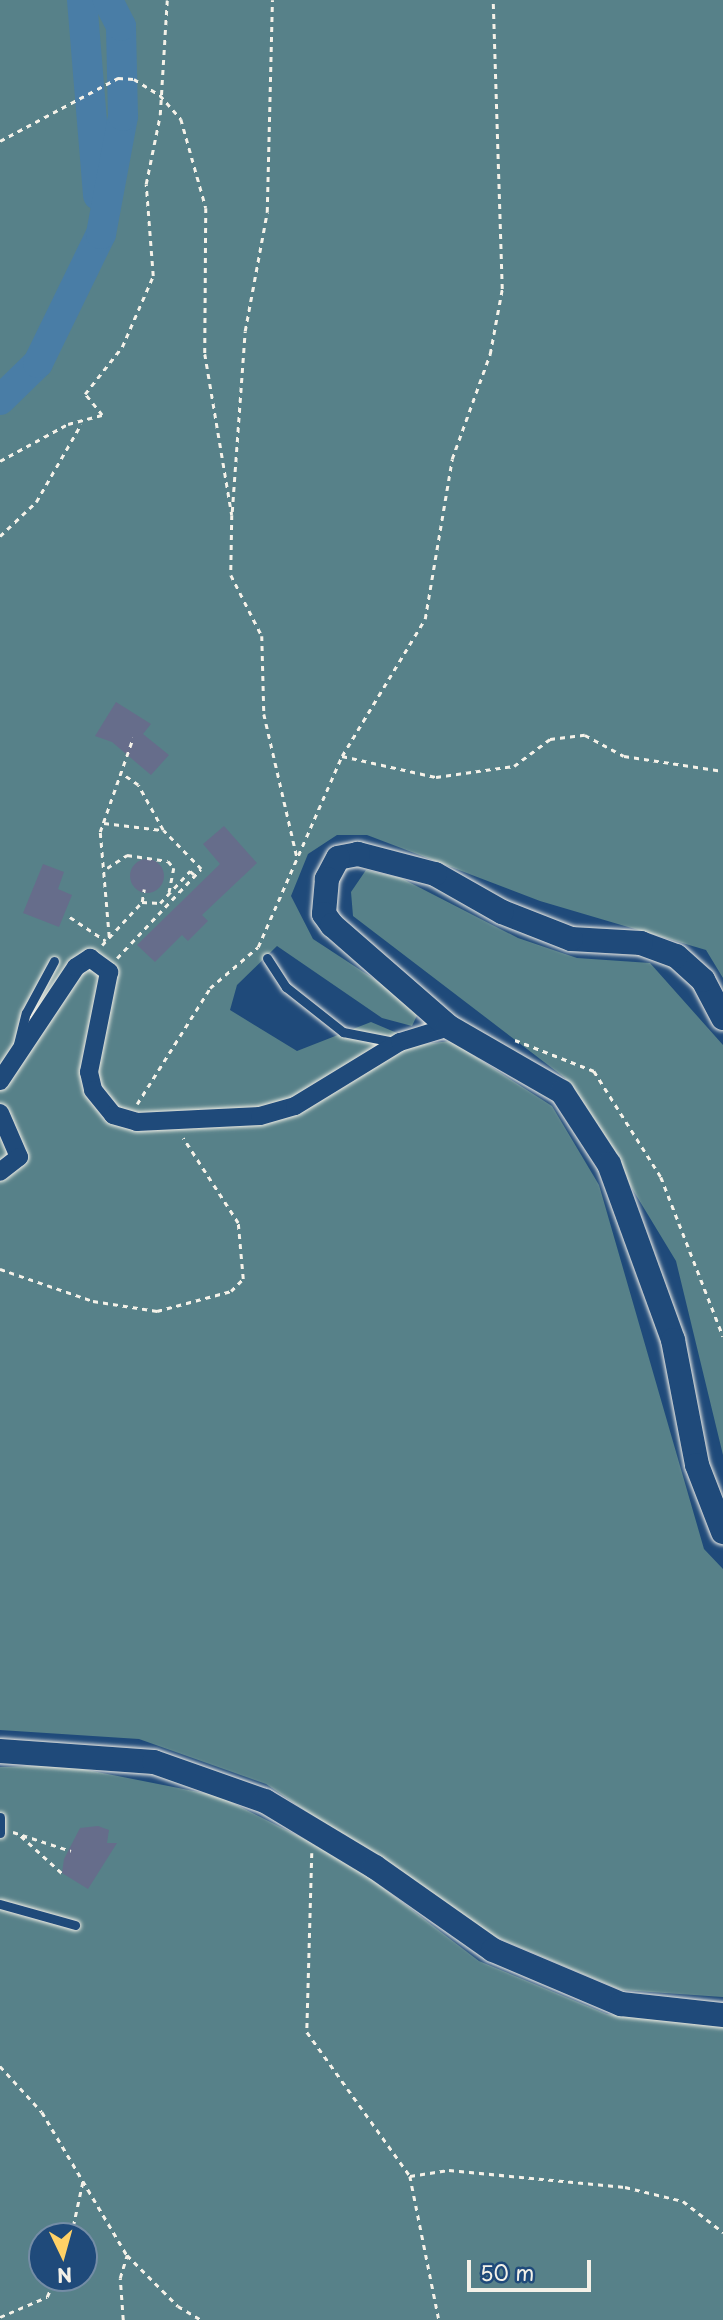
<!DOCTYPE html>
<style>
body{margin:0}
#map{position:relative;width:723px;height:2320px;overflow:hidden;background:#1f4a7a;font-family:"Playpen Sans",sans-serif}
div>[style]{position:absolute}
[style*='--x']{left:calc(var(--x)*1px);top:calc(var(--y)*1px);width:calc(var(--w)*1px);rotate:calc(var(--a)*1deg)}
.green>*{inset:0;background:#578189}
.river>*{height:30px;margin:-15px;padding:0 15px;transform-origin:15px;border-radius:15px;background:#497da6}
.building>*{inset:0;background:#666d8b}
.round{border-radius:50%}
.path>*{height:2.5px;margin-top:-1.25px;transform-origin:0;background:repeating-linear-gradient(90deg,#f4f1e8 0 5px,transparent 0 10px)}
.roads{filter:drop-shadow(0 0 2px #f4f1e8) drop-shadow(0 0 2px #f4f1e8)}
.lane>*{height:9px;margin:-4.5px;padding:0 4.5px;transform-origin:4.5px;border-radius:4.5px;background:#1f4a7a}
.street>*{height:18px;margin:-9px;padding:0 9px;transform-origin:9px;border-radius:9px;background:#1f4a7a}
.secondary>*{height:24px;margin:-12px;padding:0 12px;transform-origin:12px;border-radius:12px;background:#1f4a7a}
span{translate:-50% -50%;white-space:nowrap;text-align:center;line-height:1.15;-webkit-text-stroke:5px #1f4a7a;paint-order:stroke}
.north{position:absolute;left:28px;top:2222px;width:70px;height:70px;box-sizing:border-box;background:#1f4a7a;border:2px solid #748da6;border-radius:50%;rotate:175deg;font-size:19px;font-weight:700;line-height:28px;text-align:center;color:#f4f1e8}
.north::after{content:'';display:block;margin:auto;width:24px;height:32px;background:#ffd166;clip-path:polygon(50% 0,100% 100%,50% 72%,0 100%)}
.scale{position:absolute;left:467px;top:2260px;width:124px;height:32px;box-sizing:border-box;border:4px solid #f4f1e8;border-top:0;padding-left:9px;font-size:21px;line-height:24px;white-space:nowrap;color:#f4f1e8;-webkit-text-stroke:5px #1f4a7a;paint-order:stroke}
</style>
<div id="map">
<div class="green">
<i style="clip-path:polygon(0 0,723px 0,723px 978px,706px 950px,540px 901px,367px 835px,337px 835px,308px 854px,291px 896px,313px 939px,420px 1009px,412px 1026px,382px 1018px,277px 946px,237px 985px,230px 1010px,297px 1051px,371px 1022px,423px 1044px,451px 1041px,552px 1106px,599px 1185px,704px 1549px,723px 1569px,723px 1997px,621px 1990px,486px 1933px,266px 1784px,139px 1739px,0 1730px)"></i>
<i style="clip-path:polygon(366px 870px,401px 878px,518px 938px,577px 958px,650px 963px,723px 1045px,723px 1455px,676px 1261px,565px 1078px,353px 916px,351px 892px)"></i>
<i style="clip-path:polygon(evenodd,62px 1765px,219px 1796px,348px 1861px,479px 1961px,607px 2014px,723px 2027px,723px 2320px,0 2320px,0 1767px,62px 1765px,42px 2236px,84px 2236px,84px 2278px,42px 2278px,42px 2236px)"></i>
</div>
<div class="river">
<i style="--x:82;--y:0;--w:196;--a:85.3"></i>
<i style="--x:0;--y:400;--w:53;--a:-44.2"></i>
<i style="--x:38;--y:363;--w:144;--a:-64"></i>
<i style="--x:101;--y:234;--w:120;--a:-79.4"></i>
<i style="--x:123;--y:116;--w:90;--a:-91.3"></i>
<i style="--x:121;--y:26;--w:29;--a:-117"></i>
</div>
<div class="building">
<i style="clip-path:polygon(116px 702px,151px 724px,143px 734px,169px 755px,151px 775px,112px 742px,95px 736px)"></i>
<i style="clip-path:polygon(224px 826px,257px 863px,202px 915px,208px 921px,188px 941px,182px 935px,155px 962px,137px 945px,220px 864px,203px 844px)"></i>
<i class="round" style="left:130px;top:859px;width:34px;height:34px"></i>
<i style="clip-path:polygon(43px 864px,64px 872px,58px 889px,72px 895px,59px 927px,23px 913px)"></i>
<i style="clip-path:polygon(98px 1826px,109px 1830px,107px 1843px,117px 1843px,88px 1889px,62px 1873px,64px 1859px,80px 1828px)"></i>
</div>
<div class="path">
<i style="--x:0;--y:141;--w:134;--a:-28.1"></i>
<i style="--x:118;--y:78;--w:16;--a:4"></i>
<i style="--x:134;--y:79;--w:31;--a:32"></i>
<i style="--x:160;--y:95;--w:32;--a:49"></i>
<i style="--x:181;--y:119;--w:92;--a:74.3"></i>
<i style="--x:206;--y:208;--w:146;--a:90.4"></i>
<i style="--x:205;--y:354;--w:163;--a:80.5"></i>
<i style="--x:232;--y:515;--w:60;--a:91"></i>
<i style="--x:231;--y:575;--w:68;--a:63.1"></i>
<i style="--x:262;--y:636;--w:78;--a:88.5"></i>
<i style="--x:264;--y:714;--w:147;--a:77"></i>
<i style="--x:0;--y:461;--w:77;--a:-28.6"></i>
<i style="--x:68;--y:424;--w:35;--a:-15"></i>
<i style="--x:102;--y:415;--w:27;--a:-129"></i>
<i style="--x:85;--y:394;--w:60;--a:-51.8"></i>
<i style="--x:122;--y:347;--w:77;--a:-66.4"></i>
<i style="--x:153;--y:276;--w:92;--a:-94.4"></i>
<i style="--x:146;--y:184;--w:70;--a:-78.5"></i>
<i style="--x:160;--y:115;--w:115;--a:-86.5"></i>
<i style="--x:232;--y:512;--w:181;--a:-85.9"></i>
<i style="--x:245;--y:331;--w:121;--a:-79.5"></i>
<i style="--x:267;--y:212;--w:212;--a:-88.6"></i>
<i style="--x:0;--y:536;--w:50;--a:-43.4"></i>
<i style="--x:36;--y:502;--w:90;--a:-60"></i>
<i style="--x:342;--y:756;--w:96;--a:12.6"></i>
<i style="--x:436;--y:777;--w:79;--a:-8"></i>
<i style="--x:514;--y:766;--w:45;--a:-36.9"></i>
<i style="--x:550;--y:739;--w:35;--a:-7"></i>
<i style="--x:585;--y:735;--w:44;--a:28.3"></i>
<i style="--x:624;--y:756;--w:100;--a:8.6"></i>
<i style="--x:104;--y:823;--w:58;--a:6.9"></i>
<i style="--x:107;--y:868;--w:24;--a:-33"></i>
<i style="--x:127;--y:855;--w:41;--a:8.3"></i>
<i style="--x:168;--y:861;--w:9;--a:49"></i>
<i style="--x:174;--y:868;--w:25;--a:101"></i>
<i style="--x:142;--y:902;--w:13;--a:-81"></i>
<i style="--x:70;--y:917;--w:43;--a:33.7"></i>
<i style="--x:109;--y:937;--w:105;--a:-94.9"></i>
<i style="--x:100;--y:832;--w:100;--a:-70.7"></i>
<i style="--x:102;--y:945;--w:59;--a:-47.1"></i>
<i style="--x:142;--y:902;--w:18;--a:3"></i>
<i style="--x:160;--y:903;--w:44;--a:-46.8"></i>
<i style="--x:190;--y:871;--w:8;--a:40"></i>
<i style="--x:117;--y:958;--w:122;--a:-46.7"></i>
<i style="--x:201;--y:869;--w:54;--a:-134.3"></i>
<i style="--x:163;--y:830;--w:51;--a:-119.1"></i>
<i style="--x:138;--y:785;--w:16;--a:-145"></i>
<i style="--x:515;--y:1040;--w:85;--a:21.4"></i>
<i style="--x:594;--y:1071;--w:125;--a:57.7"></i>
<i style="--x:661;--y:1177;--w:171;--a:68.7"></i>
<i style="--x:137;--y:1104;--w:137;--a:-57.8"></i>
<i style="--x:210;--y:988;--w:63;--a:-40.5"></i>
<i style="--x:258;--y:947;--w:209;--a:-66.3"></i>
<i style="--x:342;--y:756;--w:160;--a:-58.8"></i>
<i style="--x:425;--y:619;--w:162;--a:-80.4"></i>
<i style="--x:452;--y:459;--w:112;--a:-70.1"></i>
<i style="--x:490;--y:354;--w:66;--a:-79.5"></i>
<i style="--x:502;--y:289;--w:289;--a:-91.8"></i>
<i style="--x:0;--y:1269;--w:98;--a:19"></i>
<i style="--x:93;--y:1301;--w:65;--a:8.9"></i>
<i style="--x:157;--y:1311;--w:77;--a:-15.1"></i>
<i style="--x:231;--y:1291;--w:17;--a:-45"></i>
<i style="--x:243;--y:1279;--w:56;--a:-95.1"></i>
<i style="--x:238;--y:1223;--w:101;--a:-122.9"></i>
<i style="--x:13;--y:1832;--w:61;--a:18.1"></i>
<i style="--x:21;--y:1836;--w:55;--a:42.1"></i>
<i style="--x:312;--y:1853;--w:179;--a:91.6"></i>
<i style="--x:307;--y:2032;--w:177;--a:54.4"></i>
<i style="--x:410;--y:2176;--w:147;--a:78.6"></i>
<i style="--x:0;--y:2066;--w:62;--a:47.6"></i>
<i style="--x:42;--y:2112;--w:166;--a:59.3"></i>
<i style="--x:127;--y:2255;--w:72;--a:45"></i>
<i style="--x:178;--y:2306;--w:27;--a:31"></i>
<i style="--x:410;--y:2176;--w:39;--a:-9"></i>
<i style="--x:449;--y:2170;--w:177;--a:5.5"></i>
<i style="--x:625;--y:2187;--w:60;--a:13.6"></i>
<i style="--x:683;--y:2201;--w:51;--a:37.8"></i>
<i style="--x:71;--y:2236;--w:57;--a:-77.9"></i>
<i style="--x:0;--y:2317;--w:51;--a:-23.1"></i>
<i style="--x:47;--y:2297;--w:21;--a:-67"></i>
<i style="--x:123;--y:2320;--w:42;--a:-94.1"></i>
<i style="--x:120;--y:2278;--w:24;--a:-73"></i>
</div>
<div class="roads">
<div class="lane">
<i style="--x:267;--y:958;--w:35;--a:57"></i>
<i style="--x:286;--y:987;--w:73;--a:38.3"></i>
<i style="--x:343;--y:1032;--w:52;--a:11.1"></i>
<i style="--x:18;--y:1044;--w:32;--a:-76"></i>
<i style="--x:26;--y:1013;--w:59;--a:-61.7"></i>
<i style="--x:0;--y:1817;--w:16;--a:90"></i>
<i style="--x:0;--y:1904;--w:78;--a:15.6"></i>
</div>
<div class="street">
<i style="--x:0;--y:1081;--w:137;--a:-56.3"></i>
<i style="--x:76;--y:967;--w:17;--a:-33"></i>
<i style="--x:90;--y:958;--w:24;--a:36"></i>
<i style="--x:109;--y:972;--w:102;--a:101.3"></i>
<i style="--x:89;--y:1072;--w:18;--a:77"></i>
<i style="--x:93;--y:1090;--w:32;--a:51"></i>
<i style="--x:113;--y:1115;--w:25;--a:16"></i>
<i style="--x:137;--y:1122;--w:123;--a:-2.8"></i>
<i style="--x:260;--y:1116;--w:36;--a:-16"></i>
<i style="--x:295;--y:1106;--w:123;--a:-31.4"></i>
<i style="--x:400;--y:1042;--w:51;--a:-17"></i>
<i style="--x:0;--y:1113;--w:48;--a:66.6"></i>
<i style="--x:19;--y:1157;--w:24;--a:142"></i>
</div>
<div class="secondary">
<i style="--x:723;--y:1018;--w:43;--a:-117.8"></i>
<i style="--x:703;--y:980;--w:36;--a:-138"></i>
<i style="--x:676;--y:956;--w:37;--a:-160"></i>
<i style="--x:641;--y:943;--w:70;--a:-176.7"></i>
<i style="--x:571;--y:939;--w:74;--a:-158.6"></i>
<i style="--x:502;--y:912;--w:77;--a:-150.4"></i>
<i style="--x:435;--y:874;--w:80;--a:-165.4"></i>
<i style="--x:358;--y:854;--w:20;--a:169"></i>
<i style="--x:338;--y:858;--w:24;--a:118"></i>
<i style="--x:327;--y:879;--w:35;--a:95"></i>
<i style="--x:324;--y:914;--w:14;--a:54"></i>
<i style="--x:332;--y:925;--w:155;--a:41.1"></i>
<i style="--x:449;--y:1027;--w:130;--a:29.9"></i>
<i style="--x:562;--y:1092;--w:86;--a:56.9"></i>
<i style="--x:609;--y:1164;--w:187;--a:70"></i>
<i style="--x:673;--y:1340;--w:127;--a:79.1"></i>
<i style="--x:697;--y:1465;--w:72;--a:68.8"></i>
<i style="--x:0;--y:1751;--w:154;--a:4.1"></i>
<i style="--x:154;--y:1762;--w:118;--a:19.4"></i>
<i style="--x:265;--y:1801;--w:128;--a:31"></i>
<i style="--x:375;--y:1867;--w:144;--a:35.1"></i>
<i style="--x:493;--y:1950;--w:139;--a:22.9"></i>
<i style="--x:621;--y:2004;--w:103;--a:6.2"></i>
</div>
</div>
<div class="north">N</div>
<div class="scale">50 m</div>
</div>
